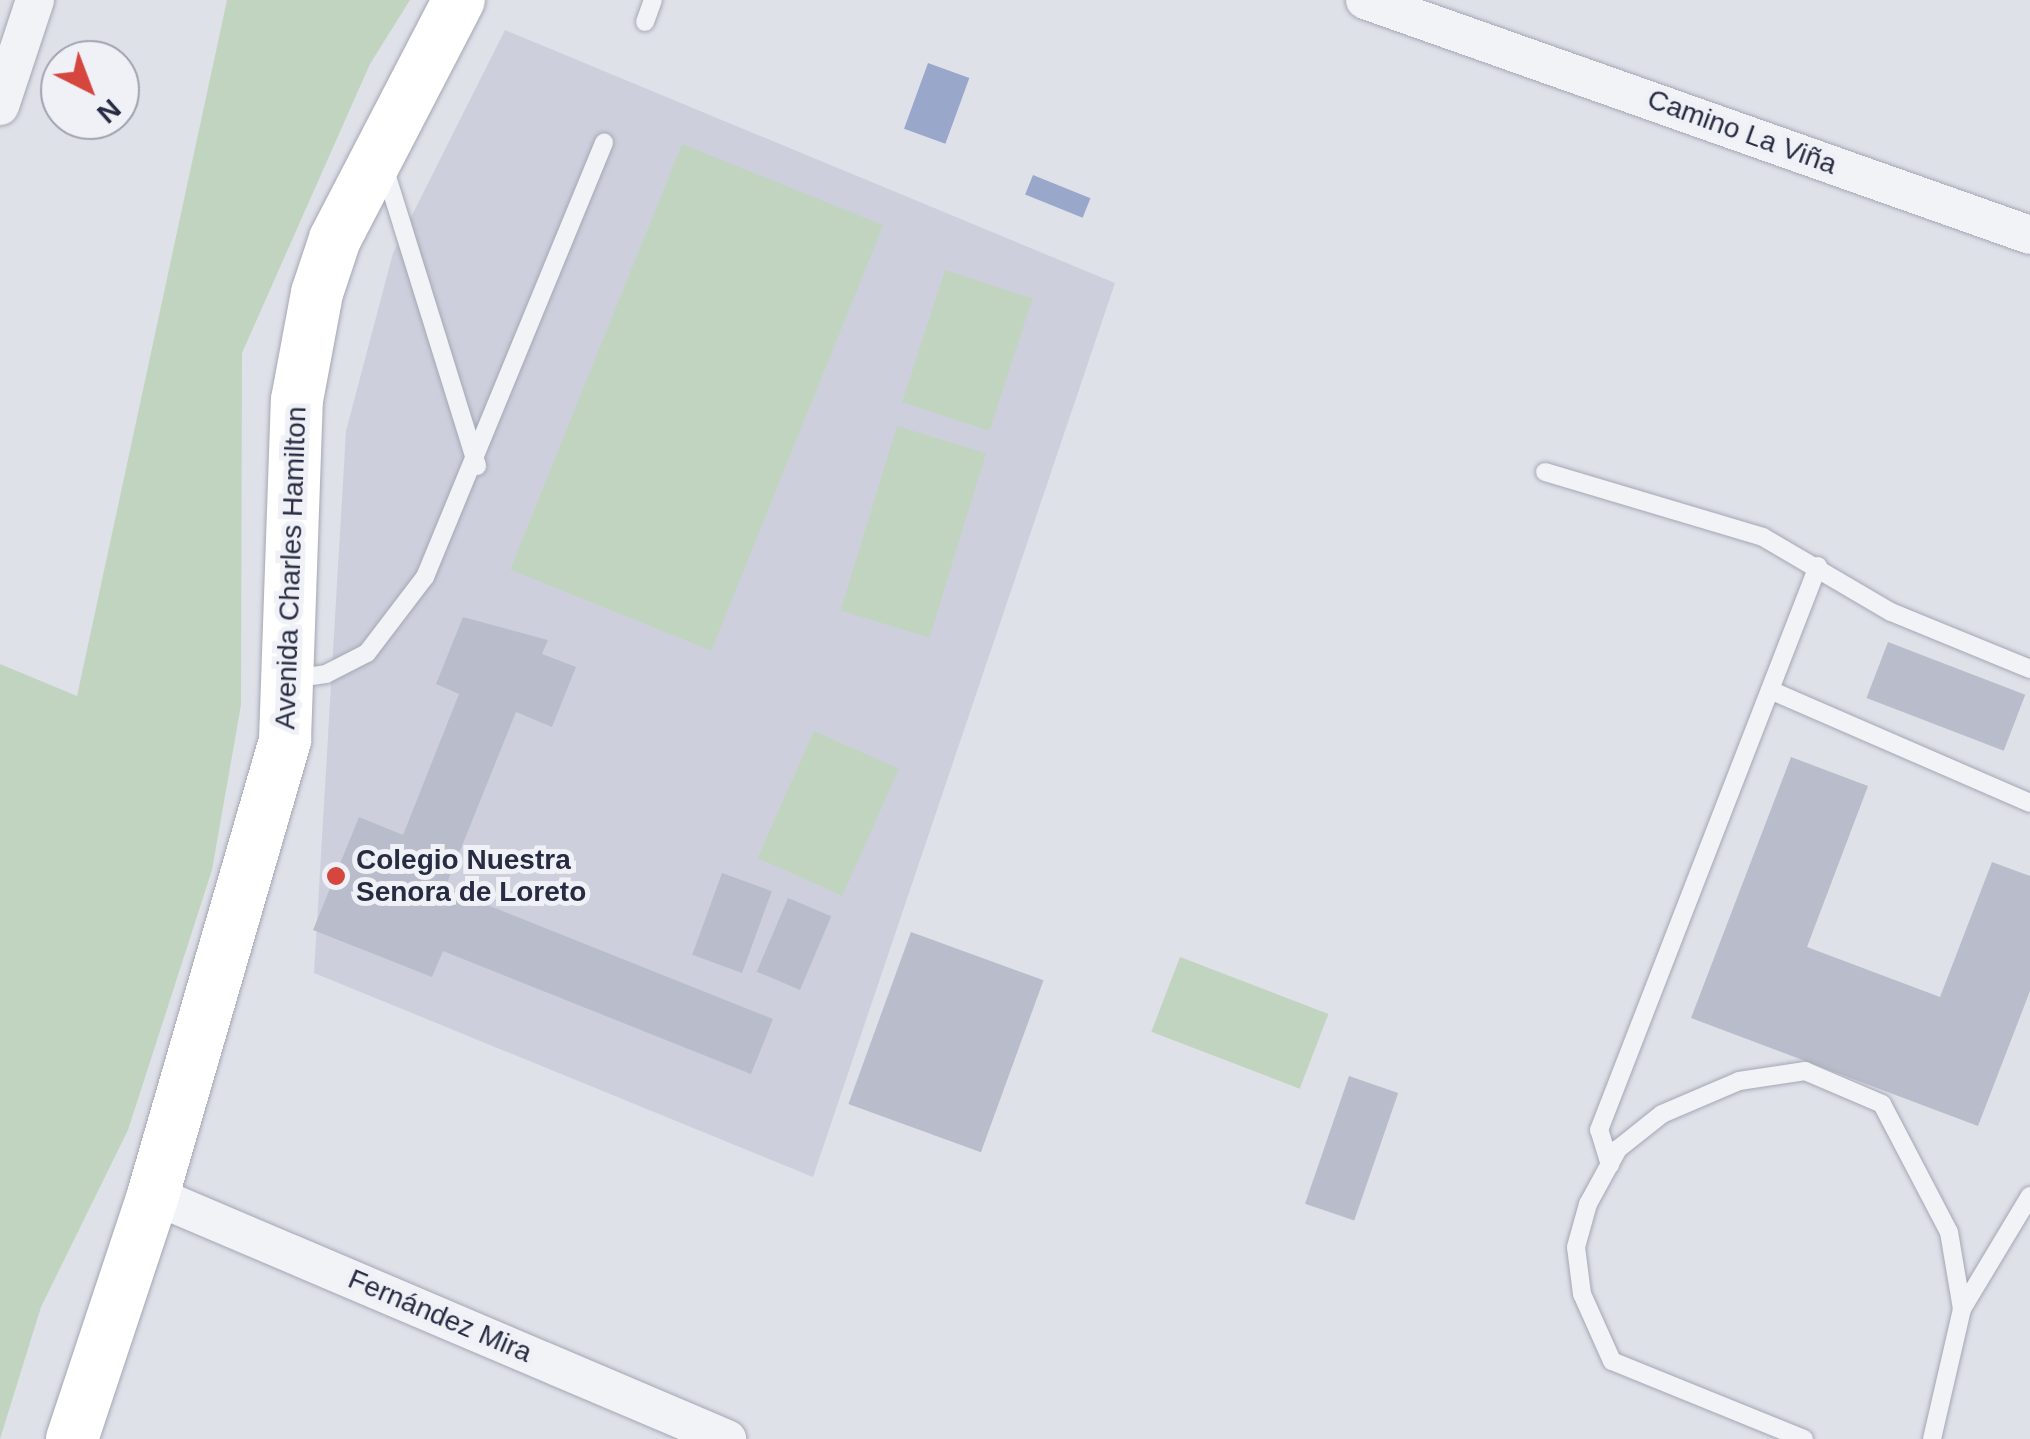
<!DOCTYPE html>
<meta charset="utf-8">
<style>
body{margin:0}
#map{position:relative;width:2030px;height:1439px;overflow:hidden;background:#dfe1e9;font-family:Arial,sans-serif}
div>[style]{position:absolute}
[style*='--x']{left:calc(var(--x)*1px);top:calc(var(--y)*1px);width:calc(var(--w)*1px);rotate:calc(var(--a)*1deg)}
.built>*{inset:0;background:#cdd0dc}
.green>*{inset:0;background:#c1d4c0;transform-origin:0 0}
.water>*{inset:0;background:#99a7cb;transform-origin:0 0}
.building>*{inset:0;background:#b9bcca;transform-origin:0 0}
.roads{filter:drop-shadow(0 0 2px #a4a7b4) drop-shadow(0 0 2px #a4a7b4)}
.lane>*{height:18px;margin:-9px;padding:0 9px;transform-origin:9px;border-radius:9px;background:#f2f3f7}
.street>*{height:38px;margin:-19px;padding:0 19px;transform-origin:19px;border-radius:19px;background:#f2f3f7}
.secondary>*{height:52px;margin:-26px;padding:0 26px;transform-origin:26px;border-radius:26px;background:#fff}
.dots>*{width:28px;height:28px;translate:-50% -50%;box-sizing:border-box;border:5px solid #eff1f7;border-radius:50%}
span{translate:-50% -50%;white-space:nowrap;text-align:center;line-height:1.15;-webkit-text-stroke:10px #eff1f7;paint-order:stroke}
.street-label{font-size:28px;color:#272c42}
.poi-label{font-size:28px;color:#272c42;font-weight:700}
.left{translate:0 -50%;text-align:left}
.north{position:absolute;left:40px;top:40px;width:100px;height:100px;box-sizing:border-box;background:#eff1f7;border:2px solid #9fa2af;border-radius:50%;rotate:138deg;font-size:28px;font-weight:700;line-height:40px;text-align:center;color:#272c42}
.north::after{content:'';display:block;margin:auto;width:35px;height:45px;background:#d5463e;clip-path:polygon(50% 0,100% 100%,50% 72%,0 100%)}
</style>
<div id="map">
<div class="built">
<i style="clip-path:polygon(505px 30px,1115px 283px,813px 1177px,314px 973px,346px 431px,393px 253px)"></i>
</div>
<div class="green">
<i style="clip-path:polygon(227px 0,410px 0,370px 64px,242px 353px,241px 705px,212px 870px,128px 1130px,41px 1307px,0 1439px,0 664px,77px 696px)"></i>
<i style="left:682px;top:144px;width:217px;height:459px;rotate:22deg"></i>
<i style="left:945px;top:270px;width:92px;height:139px;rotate:18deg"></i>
<i style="left:897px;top:426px;width:93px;height:193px;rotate:17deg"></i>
<i style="left:814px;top:731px;width:93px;height:139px;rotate:24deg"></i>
<i style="left:1180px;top:957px;width:159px;height:80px;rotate:21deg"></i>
</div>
<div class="water">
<i style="left:928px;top:63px;width:44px;height:70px;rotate:20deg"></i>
<i style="left:1033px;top:175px;width:62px;height:21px;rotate:22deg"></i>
</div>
<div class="building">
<i style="clip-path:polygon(463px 617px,548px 640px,542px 654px,576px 667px,552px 727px,516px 712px,445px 888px,773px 1019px,751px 1074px,443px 951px,432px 977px,313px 930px,359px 817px,403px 835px,459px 694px,436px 684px)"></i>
<i style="left:1888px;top:642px;width:147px;height:60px;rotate:21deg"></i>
<i style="clip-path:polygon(1791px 757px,1868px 786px,1807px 947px,1940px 997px,1992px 862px,2030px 876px,2030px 991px,1978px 1126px,1691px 1018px)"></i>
<i style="left:722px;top:873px;width:53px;height:87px;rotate:20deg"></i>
<i style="left:788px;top:898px;width:47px;height:80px;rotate:23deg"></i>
<i style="left:911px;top:932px;width:141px;height:183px;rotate:20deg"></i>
<i style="left:1349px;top:1076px;width:52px;height:135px;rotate:19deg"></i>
</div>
<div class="roads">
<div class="lane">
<i style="--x:645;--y:22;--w:23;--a:-70"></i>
<i style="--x:385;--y:170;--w:310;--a:72.7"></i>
<i style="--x:1545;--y:472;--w:227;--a:16.6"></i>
<i style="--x:1763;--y:537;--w:148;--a:30.4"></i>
<i style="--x:1891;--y:612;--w:150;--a:22.3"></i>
<i style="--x:291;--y:679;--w:35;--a:-8"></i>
<i style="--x:326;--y:674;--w:46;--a:-27.1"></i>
<i style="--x:367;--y:653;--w:96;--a:-52.7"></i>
<i style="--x:425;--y:577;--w:470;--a:-67.6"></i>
<i style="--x:1770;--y:690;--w:283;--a:23.5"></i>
<i style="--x:1610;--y:1165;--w:37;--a:-107"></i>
<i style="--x:1599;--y:1130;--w:605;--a:-68.78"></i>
<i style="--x:1804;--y:1439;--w:207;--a:-157.9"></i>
<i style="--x:1612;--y:1361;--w:73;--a:-114.1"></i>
<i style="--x:1582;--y:1294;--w:47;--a:-97.3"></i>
<i style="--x:1576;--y:1247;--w:45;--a:-74.4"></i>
<i style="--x:1588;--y:1204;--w:63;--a:-61.4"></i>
<i style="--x:1618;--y:1149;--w:56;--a:-38.5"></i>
<i style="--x:1662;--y:1114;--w:84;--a:-23.2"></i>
<i style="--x:1739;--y:1081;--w:67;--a:-8.6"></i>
<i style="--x:1805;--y:1071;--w:84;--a:23.2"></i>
<i style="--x:1882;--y:1104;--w:144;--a:62.4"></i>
<i style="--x:1949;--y:1232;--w:78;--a:80.4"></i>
<i style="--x:1932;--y:1439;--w:133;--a:-77"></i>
<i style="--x:1962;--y:1309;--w:132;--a:-59"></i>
</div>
<div class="street">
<i style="--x:1365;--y:0;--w:705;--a:19.46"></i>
<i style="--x:0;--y:106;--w:112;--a:-71.7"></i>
<i style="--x:153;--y:1195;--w:624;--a:23.03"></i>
</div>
<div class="secondary">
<i style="--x:72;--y:1439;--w:257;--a:-71.6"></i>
<i style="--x:153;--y:1195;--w:474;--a:-73.8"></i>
<i style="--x:285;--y:740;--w:340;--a:-88"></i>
<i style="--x:297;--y:400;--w:109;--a:-79.4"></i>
<i style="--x:317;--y:293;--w:57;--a:-71.6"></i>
<i style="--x:335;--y:239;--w:269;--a:-62.6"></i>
</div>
</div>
<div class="dots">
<i style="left:336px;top:876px;background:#d5463e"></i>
</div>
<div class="street-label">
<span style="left:1742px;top:132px;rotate:20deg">Camino La Viña</span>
<span style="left:291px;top:568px;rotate:-88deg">Avenida Charles Hamilton</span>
<span style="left:440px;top:1316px;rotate:23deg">Fernández Mira</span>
</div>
<div class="poi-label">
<span class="left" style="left:356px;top:876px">Colegio Nuestra<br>Senora de Loreto</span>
</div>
<div class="north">N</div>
</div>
